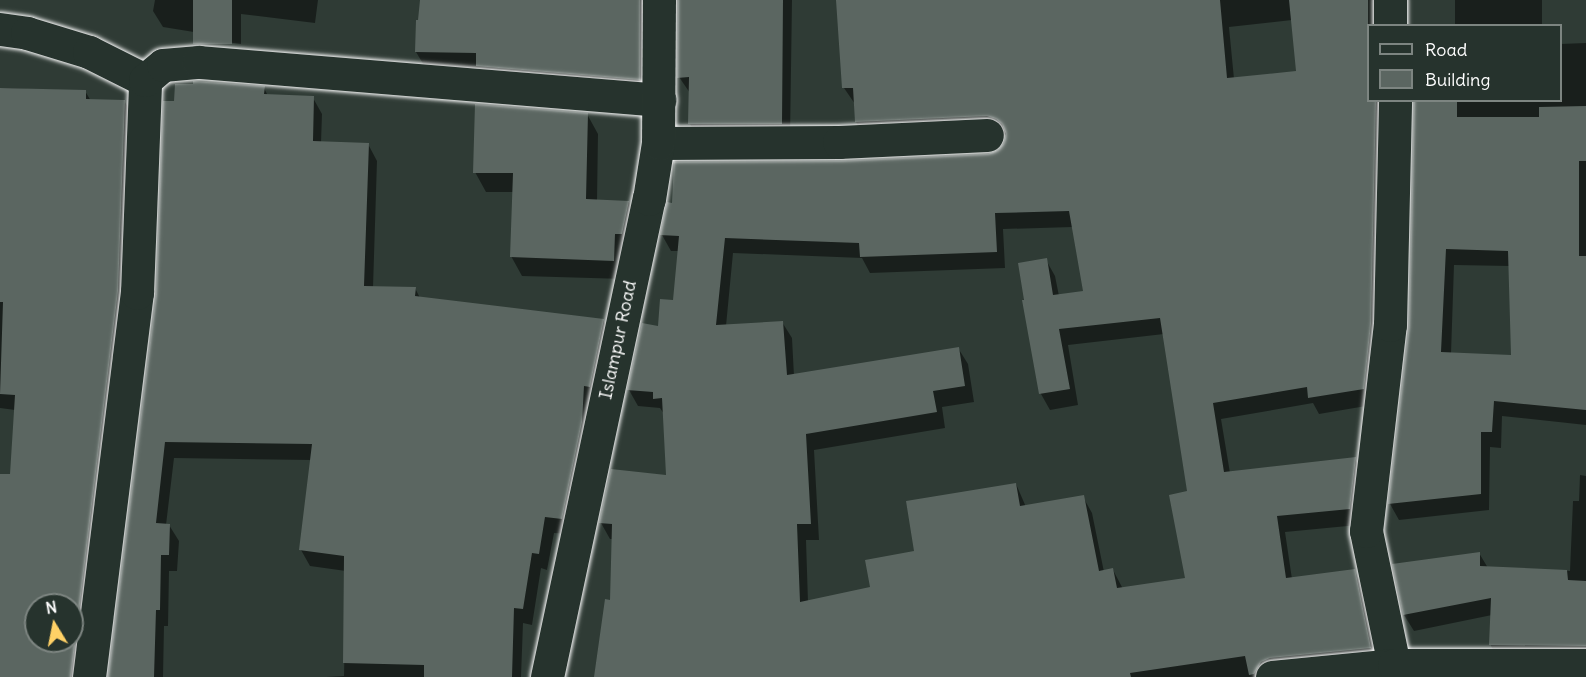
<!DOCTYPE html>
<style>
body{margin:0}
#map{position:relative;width:1586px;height:677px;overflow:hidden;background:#2f3b35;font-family:Delius,sans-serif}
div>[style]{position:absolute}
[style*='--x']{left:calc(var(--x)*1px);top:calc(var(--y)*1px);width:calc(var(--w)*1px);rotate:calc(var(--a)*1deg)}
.shadow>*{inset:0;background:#0007;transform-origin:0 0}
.building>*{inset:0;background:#5b6661;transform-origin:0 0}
.roads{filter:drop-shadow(0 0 2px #fff) drop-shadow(0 0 2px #fff)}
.minor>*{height:33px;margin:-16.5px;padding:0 16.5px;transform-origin:16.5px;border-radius:16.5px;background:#26332d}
span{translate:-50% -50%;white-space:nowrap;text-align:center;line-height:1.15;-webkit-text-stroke:4.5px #26332d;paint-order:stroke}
.street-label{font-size:18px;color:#fff}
.legend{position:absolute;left:1367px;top:24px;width:195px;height:78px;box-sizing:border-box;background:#26332d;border:2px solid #7d8581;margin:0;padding:8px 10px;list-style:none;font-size:18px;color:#fff}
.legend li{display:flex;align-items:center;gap:12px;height:30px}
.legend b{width:30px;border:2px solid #7d8581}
.north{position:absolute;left:24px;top:593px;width:60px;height:60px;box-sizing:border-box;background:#26332d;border:2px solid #7d8581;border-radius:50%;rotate:350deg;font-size:16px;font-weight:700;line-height:24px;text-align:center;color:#fff}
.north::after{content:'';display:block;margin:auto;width:21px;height:27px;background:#ffd166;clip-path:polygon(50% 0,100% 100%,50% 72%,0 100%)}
</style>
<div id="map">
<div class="shadow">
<i style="clip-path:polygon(155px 0,318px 0,315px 23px,241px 14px,241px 44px,204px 39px,200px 33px,163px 27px,153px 11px)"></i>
<i style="clip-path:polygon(421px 0,657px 0,648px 95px,486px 81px,478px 68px,425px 67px,416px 52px)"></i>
<i style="clip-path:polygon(679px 0,792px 0,790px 139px,699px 139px,690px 124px,690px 93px,679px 77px)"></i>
<i style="clip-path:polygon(evenodd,838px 0,1391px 0,1380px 26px,1368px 26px,1368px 100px,1395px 100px,1372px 405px,1319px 414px,1313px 403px,1221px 419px,1230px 473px,1355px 459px,1364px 475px,1358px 525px,1285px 532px,1292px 579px,1354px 570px,1363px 587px,1380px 664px,1272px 677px,599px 677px,611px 602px,613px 539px,610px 539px,601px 523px,667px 477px,664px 414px,660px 408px,638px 406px,629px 390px,675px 302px,679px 251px,671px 251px,662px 235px,839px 162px,988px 155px,998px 152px,1005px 144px,1007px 135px,997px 132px,865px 138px,856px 122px,855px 104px,844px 88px,838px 0,1292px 20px,1298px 72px,1234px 79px,1229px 27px,1292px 20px,838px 0,1073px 227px,1085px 292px,1059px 296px,1055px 276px,1046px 260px,1023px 301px,1041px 394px,1050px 410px,1078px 405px,1068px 345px,1164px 334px,1188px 492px,1187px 579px,1123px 589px,1113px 570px,1104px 572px,1092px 513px,1083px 497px,1026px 507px,1016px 484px,915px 553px,872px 588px,808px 602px,806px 540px,819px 540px,814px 450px,945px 428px,942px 407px,974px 402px,968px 364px,958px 348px,794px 376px,792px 338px,782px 322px,726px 326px,733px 253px,862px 258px,870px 273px,1005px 268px,1003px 229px,1073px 227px)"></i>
<i style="left:1455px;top:0;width:87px;height:26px"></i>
<i style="clip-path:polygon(evenodd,1586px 43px,1586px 425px,1502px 416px,1501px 448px,1490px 447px,1489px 510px,1399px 520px,1390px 504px,1410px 326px,1415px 100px,1560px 100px,1560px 44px,1586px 43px,1454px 265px,1510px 266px,1512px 357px,1451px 354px,1454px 265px)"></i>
<i style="clip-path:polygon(evenodd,0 88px,85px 91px,91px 101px,125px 102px,134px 118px,127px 309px,81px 677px,0 677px,0 475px,11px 476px,15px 410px,0 408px,0 88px,36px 605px,72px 605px,72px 641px,36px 641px,36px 605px)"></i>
<i style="clip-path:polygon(264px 88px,268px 96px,313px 98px,322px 114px,321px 143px,368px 144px,377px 161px,373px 288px,415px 288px,420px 298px,603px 320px,613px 336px,570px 534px,554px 533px,547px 570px,541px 568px,532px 625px,523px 623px,521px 677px,326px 677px,344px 676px,346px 571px,310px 566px,301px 550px,312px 460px,174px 458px,166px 525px,169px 525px,179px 541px,177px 571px,169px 571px,168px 626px,164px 626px,163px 677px,109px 677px,157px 295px,176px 103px)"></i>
<i style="clip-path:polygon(587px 114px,598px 134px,597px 201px,629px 202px,640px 222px,625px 279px,522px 276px,511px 256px,514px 192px,486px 192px,475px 172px)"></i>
<i style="clip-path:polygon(1580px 475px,1586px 476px,1586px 662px,1500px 662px,1491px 646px,1492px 615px,1414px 631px,1404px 615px,1479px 553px,1488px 568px,1570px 571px,1573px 501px,1579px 501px)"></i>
</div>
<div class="building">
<i style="left:193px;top:0;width:39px;height:44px"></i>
<i style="clip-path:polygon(420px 0,640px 0,640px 80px,476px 66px,476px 53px,415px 52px,416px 20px,418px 20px)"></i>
<i style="clip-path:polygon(678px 0,783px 0,782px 124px,688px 124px,689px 77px,677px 78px)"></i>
<i style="clip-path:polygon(evenodd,836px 0,1220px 0,1227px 78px,1296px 71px,1289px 0,1368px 0,1368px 100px,1376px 100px,1371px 324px,1364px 389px,1308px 398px,1307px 387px,1213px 403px,1224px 472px,1356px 457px,1350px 509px,1277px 516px,1286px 578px,1355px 569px,1371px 648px,1270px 658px,1261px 662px,1254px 674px,1249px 675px,1245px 656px,1130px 673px,1131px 677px,594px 677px,605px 599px,610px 600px,612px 524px,599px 523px,611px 469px,666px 475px,662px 398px,653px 399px,653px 392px,627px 390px,642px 323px,658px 326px,660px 299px,673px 300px,679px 236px,660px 235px,667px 202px,672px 203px,674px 162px,839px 161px,988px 154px,998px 150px,1004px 143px,1006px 134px,1002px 124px,996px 119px,987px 116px,855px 122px,853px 88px,842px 88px,836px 0,1069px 211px,1083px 291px,1053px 295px,1047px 258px,1018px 263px,1024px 300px,1022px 300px,1039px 394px,1070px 389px,1059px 329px,1160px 318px,1187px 491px,1169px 495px,1185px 578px,1117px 588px,1113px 568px,1099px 571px,1084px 495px,1020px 506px,1016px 483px,906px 501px,914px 551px,865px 560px,870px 587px,800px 602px,797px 524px,811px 524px,806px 434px,937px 412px,933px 391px,965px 386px,959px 347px,787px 375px,783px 321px,716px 325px,725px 238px,859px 243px,860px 257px,997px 252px,995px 213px,1069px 211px)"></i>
<i style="clip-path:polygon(193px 81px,265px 86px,264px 94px,314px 96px,313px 141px,369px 143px,364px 286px,416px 287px,415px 296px,604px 319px,590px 387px,584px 386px,582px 422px,562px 519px,545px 517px,539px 554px,532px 553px,523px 609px,514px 608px,512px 677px,424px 677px,424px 665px,343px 663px,344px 556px,299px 550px,312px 444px,165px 442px,156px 523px,170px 524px,169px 555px,161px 555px,160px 610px,156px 610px,154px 677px,108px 677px,156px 295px,163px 101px,174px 101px,175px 84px,193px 84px)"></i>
<i style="clip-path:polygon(evenodd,0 88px,86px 90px,86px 99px,125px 100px,118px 291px,71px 677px,0 677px,0 474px,10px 474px,15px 395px,0 394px,3px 302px,0 302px,0 88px,36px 605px,72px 605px,72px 641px,36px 641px,36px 605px)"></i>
<i style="clip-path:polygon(evenodd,1414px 100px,1457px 100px,1457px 117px,1539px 117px,1539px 107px,1586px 106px,1586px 161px,1579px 161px,1579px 256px,1586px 256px,1586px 410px,1494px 401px,1492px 432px,1481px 432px,1481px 494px,1388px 504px,1409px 326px,1414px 100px,1446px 249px,1508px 251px,1511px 355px,1441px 352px,1446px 249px)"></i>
<i style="clip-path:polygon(475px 104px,588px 113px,586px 199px,629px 201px,622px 234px,615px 234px,614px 261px,510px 257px,513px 173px,473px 173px)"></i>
<i style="clip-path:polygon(1480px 552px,1480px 566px,1567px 570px,1568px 580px,1586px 581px,1586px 646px,1489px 645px,1491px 598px,1403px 615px,1392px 564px)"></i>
</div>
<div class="roads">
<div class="minor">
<i style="--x:1390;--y:26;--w:26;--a:-90"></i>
<i style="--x:0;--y:29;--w:27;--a:8"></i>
<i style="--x:27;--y:33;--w:65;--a:17"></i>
<i style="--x:89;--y:52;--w:63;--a:26.6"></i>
<i style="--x:658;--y:143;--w:181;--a:-0.3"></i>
<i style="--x:839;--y:142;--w:148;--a:-2.7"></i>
<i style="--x:1394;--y:665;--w:137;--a:-101.8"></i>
<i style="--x:1366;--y:531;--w:207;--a:-83.4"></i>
<i style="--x:1390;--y:325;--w:225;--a:-88.7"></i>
<i style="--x:89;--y:677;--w:387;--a:-82.9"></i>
<i style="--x:137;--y:293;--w:213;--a:-87.8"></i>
<i style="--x:145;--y:80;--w:23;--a:-40"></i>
<i style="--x:163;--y:65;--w:36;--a:-5"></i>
<i style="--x:199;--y:62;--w:462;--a:4.7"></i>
<i style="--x:547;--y:677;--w:489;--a:-78"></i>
<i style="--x:649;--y:199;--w:57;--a:-80.9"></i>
<i style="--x:658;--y:143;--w:143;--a:-89.6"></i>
<i style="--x:1272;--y:677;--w:123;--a:-5.6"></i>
<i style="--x:1394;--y:665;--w:192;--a:0"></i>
</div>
</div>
<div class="street-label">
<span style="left:618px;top:340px;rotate:-78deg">Islampur Road</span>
</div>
<ul class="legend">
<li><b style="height:8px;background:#26332d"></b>Road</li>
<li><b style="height:16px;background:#5b6661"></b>Building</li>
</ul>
<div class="north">N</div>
</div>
